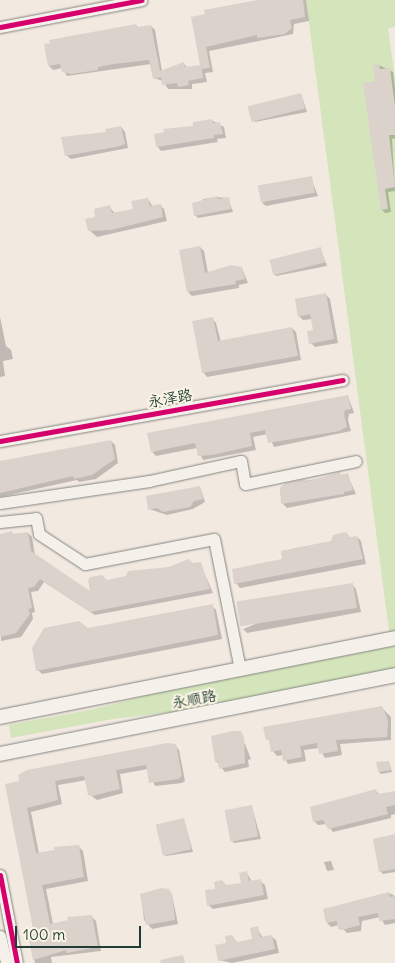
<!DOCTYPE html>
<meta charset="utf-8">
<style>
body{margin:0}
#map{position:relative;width:395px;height:963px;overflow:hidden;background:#f2e9e1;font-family:Delius,"LXGW WenKai TC",sans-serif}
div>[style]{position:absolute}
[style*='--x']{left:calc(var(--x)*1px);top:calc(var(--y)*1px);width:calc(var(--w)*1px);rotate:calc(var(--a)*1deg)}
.green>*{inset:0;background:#d5e5bb}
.shadow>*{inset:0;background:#0003}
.building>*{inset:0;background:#dcd2cc;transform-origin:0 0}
.roads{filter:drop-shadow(0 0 1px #838580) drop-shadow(0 0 1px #838580)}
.minor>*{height:11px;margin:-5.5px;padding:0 5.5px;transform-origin:5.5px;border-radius:5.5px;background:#f5f1ea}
.major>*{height:14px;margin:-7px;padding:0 7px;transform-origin:7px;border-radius:7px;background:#f5f1ea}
.cycleway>*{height:5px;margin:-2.5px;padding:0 2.5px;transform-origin:2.5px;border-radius:2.5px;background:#d6006c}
span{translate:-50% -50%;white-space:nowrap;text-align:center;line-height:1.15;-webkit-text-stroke:4px #fcf5e5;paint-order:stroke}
.street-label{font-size:15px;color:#1f3d34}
.scale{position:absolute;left:15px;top:926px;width:126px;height:22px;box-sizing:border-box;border:2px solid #1f3d34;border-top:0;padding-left:6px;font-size:15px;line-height:18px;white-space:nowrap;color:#1f3d34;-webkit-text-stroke:4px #fcf5e5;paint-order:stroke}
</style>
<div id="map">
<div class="green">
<i style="clip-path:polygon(306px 0,395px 0,395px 27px,388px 28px,395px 79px,395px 672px,394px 669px,172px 712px,113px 719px,11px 738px,9px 725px,94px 709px,167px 690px,391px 646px)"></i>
</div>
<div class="shadow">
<i style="clip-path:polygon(265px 0,306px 0,309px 21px,294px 24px,293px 34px,209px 51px,213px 72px,205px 73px,207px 82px,192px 84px,192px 89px,168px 89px,163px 81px,154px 78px,151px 64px,67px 76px,62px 68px,53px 70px,49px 66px,45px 45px,136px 25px,139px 28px,151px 26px,155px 30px,162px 71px,184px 64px,188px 68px,201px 66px,193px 18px)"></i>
<i style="clip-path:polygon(379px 65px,393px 72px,395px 88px,395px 138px,392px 139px,395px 191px,388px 192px,391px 212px,385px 213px,382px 210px,376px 82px)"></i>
<i style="clip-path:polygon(301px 94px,307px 112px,255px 122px,252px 119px)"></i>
<i style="clip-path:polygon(211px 120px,224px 127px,226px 138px,217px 139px,218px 142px,161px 151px,157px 146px)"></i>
<i style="clip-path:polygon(121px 127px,125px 132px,128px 148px,71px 159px,66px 155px)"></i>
<i style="clip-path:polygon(311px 178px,318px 196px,266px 206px,262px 203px)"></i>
<i style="clip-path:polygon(217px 197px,228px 198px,233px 212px,198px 218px,195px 215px,203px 199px)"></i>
<i style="clip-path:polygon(148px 199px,153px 207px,160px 205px,164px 209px,167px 221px,97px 237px,89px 230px,110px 207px,115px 214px,135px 210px)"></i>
<i style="clip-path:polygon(200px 247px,204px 251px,208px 273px,242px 268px,248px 283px,239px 285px,239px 288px,192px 296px,188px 292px)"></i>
<i style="clip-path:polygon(320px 248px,327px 266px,276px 276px,273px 273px)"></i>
<i style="clip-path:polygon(326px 295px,330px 299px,338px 343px,315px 347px,311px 343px,315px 331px,312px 319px,303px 320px,299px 316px)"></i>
<i style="clip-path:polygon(0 317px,6px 346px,11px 350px,13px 359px,3px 361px,5px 376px,0 377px)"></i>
<i style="clip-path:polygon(212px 318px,216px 323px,221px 342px,292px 328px,296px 332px,301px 360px,207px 377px,203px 372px)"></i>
<i style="clip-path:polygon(348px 396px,354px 413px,349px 414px,348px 420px,351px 431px,274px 447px,268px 434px,253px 437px,256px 450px,203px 460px,197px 448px,156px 456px,152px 452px)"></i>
<i style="clip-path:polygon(111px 441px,115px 445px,118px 463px,96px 479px,79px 482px,77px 480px,0 497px,0 462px)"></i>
<i style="clip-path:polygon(347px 474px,356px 494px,287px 508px,283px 504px,280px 492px,287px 484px)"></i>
<i style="clip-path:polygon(200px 487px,205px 502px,193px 509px,167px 515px,149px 509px)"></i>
<i style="clip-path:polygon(28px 533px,32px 537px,35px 555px,92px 594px,106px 581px,200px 563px,213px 593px,95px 615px,44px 582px,38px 591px,31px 592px,35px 612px,32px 613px,33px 619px,21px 637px,1px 641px,0 535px)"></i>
<i style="clip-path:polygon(357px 537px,361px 541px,366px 564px,240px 588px,236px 583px,283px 560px,283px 552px,291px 549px)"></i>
<i style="clip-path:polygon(352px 584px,356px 589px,361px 612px,247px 633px,243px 629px)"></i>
<i style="clip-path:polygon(212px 606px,216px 610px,222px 639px,42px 674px,38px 670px,88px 629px)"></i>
<i style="clip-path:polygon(381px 707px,391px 717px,391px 740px,340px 744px,342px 755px,325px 758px,319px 748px,304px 750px,306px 761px,288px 764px,283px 755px,277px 756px,273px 751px,265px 728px)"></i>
<i style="clip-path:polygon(240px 732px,251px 759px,248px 760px,249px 767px,225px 772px,216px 761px)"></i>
<i style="clip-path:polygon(175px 745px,179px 750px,185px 781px,182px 783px,155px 786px,148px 769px,120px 774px,123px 793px,97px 800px,89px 794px,86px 780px,76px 782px,58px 785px,62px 804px,31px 812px,39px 854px,79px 847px,83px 851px,88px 881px,46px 889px,53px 924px,92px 917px,96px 921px,101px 951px,51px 957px,52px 963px,35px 963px,29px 936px,35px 935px,6px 785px)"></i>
<i style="clip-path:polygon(389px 762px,392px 772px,381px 774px,379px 772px)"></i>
<i style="clip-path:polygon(376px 791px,380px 795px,395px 793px,395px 814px,391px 815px,391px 818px,333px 832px,327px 824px,318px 825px,314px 821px)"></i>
<i style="clip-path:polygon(252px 807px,261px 839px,234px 843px,231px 840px)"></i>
<i style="clip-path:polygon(184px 820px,193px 852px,166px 856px,163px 853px)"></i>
<i style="clip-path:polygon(395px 836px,395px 872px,383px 874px,380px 871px)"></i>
<i style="clip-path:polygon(331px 861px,334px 870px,327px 871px,324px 862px)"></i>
<i style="clip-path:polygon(247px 873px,252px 882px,260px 881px,265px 885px,268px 899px,213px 909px,208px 905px,217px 890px,242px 884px)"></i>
<i style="clip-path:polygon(168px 890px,172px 895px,178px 924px,152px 929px,144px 920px,141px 895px)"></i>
<i style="clip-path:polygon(389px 893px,395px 896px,395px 923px,385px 925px,380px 917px,362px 921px,361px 931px,347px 933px,339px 925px,331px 927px,327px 923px)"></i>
<i style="clip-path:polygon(257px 928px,263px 938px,271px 936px,276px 940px,279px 953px,232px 963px,219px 960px,232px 936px,238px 943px,253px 940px)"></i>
</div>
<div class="building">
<i style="clip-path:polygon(258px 0,303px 0,305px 17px,290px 20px,292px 28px,285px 34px,257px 38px,257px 35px,206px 47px,210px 68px,202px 69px,203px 78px,188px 81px,189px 85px,178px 87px,177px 83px,162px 85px,161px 77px,153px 79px,149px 60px,114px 64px,98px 67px,98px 70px,71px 74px,62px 72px,60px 64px,48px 66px,44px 44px,50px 43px,49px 40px,136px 24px,137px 27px,151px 25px,160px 71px,184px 62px,185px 67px,200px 65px,191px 17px,205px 14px,204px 10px)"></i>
<i style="clip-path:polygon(379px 64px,380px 69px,390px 68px,395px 107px,395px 135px,389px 135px,395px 187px,385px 189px,388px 209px,381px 210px,363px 83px,375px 81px,373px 65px)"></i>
<i style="left:301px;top:93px;width:16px;height:55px;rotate:76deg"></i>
<i style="clip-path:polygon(212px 119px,213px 123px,220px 122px,223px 134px,214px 135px,214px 138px,156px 147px,154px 134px,164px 132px,163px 129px,193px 126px,193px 122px)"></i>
<i style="clip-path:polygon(121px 126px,125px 144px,120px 146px,65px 156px,61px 137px,106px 132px,105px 129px)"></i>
<i style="left:312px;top:176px;width:17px;height:55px;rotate:80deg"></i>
<i style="clip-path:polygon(218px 196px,218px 199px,229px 197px,231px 209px,194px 216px,192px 203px)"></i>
<i style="clip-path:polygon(148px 198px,150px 206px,161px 204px,163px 217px,111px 230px,88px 231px,85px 219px,95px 217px,94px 209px,110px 205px,112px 213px,133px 209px,131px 201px)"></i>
<i style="clip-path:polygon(200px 246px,205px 273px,231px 265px,242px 267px,245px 279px,235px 281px,236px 284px,187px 292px,179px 250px)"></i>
<i style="left:321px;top:247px;width:16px;height:53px;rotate:76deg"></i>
<i style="clip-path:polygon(326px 293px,334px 339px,309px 344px,307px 331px,313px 330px,310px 314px,298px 317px,295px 299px)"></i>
<i style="clip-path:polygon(213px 317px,218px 341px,292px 327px,298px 356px,202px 373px,192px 321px)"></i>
<i style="clip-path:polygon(348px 395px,351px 409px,345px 410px,344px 414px,347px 427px,339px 431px,268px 443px,265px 430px,250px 433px,252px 446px,212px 455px,198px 456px,195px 443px,151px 452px,147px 433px)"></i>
<i style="clip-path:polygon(111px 440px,115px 459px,92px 475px,74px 479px,73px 476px,0 493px,0 461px)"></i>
<i style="clip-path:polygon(340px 472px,341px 475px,348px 473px,353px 490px,344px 492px,344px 494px,281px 504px,280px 487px,286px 483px,305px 479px,305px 482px)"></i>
<i style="clip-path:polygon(200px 486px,203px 499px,194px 501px,190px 507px,163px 512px,157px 508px,148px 510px,146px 496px)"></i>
<i style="clip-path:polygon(12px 531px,13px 534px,28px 532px,31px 551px,90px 591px,88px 580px,90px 577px,102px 575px,107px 580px,126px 576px,128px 571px,169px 567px,188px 559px,193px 563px,201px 562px,210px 589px,90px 612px,40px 579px,34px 587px,28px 588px,32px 608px,28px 609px,30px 614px,16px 633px,0 637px,0 534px)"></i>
<i style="clip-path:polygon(346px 532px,350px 537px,357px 536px,363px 559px,234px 584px,232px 569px,282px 559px,281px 551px,331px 541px,333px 535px)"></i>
<i style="left:353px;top:583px;width:25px;height:118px;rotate:81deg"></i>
<i style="clip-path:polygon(213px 604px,218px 635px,36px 671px,32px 648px,44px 628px,79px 621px,88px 628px)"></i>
<i style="clip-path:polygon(382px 706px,388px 720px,387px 737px,336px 740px,338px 751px,319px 754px,317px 743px,300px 746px,302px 757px,283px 761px,281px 750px,271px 752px,269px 740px,266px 740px,263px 727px)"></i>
<i style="clip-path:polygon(233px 731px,241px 731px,244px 737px,245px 763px,219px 769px,218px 761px,215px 762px,211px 736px)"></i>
<i style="clip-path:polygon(167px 743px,176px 744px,182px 776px,178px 779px,149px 783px,146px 765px,116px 770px,120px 789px,92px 796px,88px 795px,84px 776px,71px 778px,55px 781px,58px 800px,27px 808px,36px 853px,54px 850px,54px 847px,79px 845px,84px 877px,42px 885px,50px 924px,68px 920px,67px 917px,92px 915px,98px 947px,66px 953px,66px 950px,33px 960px,28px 935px,34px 934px,5px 784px,19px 781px,18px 775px,27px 770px)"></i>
<i style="clip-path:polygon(389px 761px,391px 770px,378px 772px,376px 762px)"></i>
<i style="clip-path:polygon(376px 789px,377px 794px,395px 791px,395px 805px,386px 807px,388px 814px,328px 829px,323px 820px,313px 822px,310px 807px)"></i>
<i style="left:252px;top:805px;width:32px;height:28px;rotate:79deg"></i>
<i style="left:184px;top:818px;width:32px;height:29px;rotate:77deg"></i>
<i style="clip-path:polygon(395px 834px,395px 869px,379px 872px,373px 839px)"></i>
<i style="clip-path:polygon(247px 871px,249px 881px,261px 879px,264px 895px,207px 906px,205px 890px,215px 889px,214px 882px,222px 880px,226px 885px,241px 883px,239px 873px)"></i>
<i style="clip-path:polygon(162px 888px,169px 889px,172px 894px,175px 920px,146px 925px,140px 894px)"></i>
<i style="clip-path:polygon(389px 892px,390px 897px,395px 896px,395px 919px,379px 921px,378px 913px,358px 917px,360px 925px,342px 930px,338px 929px,337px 921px,326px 923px,323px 909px)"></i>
<i style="clip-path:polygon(258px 926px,260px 937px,272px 935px,275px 949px,218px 961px,215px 945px,226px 943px,225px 936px,232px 935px,237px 942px,252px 939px,250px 928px)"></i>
<i style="clip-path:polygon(183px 955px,185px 963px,161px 963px,160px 960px)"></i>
</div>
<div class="roads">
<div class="minor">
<i style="--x:0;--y:27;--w:144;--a:-10.8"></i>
<i style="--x:0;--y:441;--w:348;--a:-10.1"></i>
<i style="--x:0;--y:503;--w:151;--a:-8.4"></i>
<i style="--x:149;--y:481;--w:94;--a:-12.3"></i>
<i style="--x:241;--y:461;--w:23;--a:80"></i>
<i style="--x:245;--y:484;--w:113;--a:-11.7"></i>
<i style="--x:0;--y:522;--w:36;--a:-6"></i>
<i style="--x:36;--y:518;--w:16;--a:79"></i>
<i style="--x:39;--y:534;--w:55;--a:33.1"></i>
<i style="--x:85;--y:564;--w:131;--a:-11"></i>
<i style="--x:214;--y:539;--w:133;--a:78.7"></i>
<i style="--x:0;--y:875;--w:90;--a:79.1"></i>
<i style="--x:0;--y:936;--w:28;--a:77"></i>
</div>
<div class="major">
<i style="--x:0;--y:717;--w:403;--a:-11.3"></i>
<i style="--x:0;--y:754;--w:403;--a:-11.3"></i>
</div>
</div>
<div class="cycleway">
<i style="--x:0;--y:27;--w:144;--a:-10.8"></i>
<i style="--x:0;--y:441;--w:348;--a:-10.1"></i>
<i style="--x:0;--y:875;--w:90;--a:79.1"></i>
</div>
<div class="street-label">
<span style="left:170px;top:398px;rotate:-10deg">永泽路</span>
<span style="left:194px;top:699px;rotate:-11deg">永顺路</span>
</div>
<div class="scale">100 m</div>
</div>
